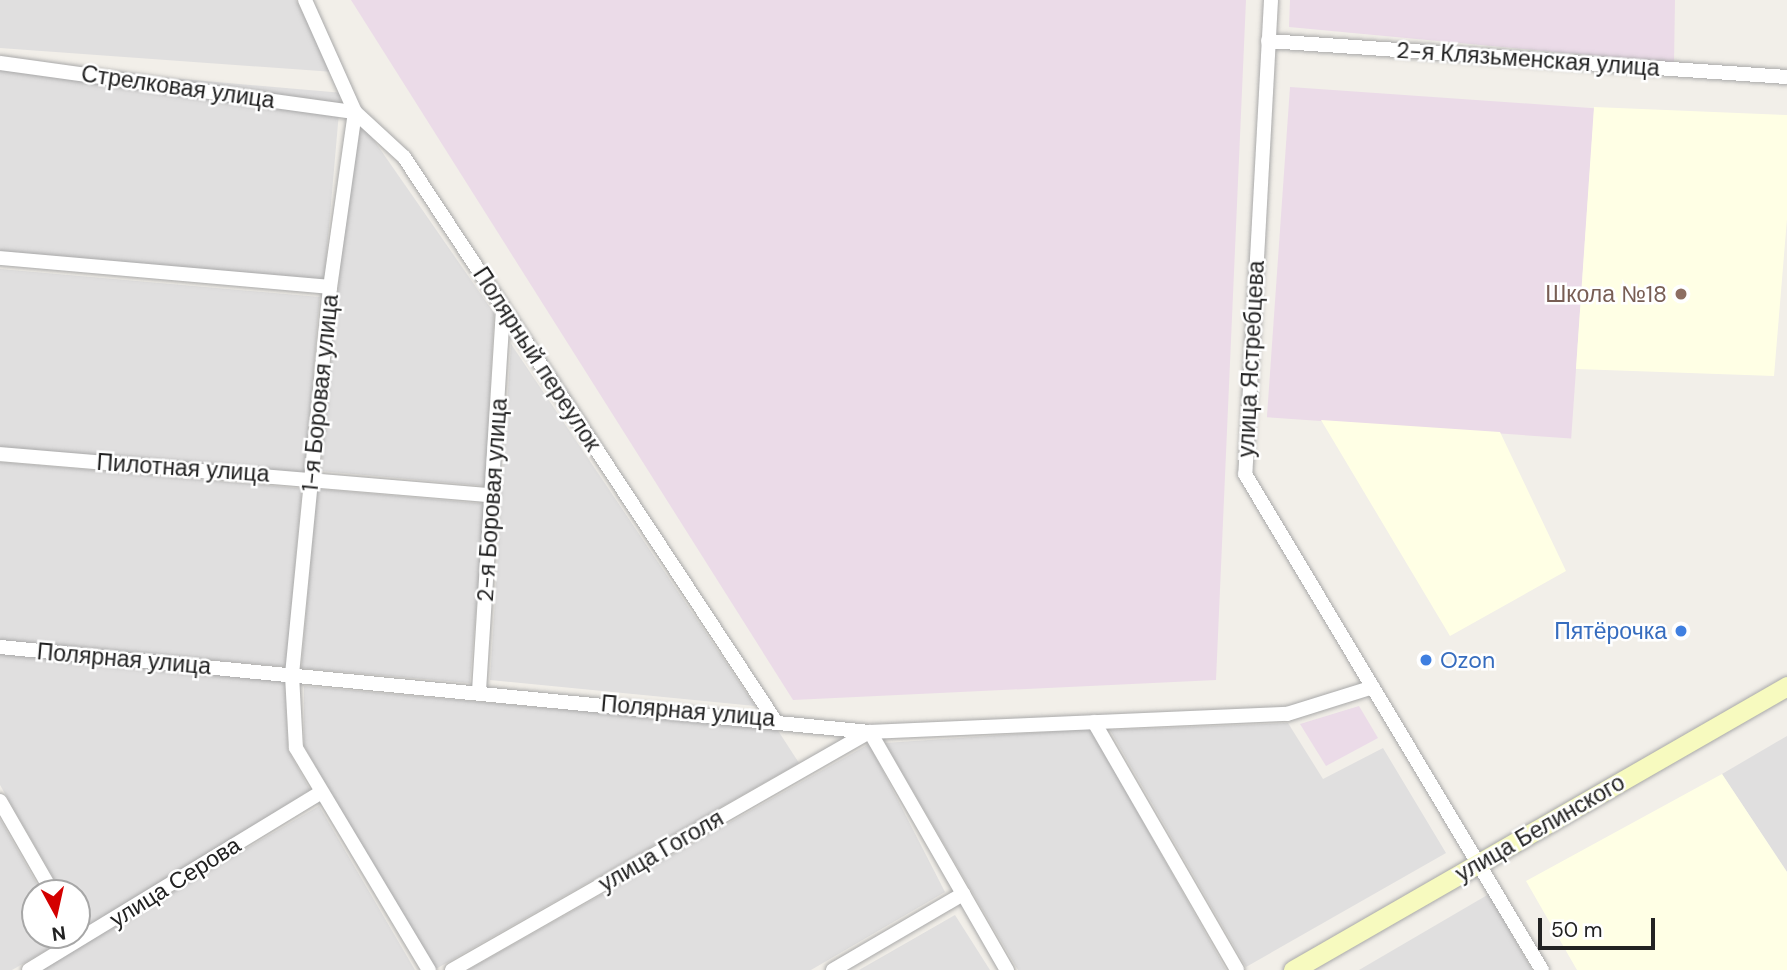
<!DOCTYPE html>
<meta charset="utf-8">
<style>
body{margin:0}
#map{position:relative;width:1787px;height:970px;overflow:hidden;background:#f2efe9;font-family:"DM Sans",sans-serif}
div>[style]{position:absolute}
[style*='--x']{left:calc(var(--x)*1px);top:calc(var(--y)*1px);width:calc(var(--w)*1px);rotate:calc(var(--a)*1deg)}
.residential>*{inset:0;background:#e0dfdf;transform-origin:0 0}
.industrial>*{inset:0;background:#ebdbe8;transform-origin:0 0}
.education>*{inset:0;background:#ffffe5}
.roads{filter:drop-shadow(0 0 2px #a9a9a9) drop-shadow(0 0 2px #a9a9a9)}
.minor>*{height:14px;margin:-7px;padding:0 7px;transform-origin:7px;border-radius:7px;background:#fff}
.secondary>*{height:19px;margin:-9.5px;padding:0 9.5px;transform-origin:9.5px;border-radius:9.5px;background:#f7fabf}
.dots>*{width:19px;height:19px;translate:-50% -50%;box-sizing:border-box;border:4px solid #fff;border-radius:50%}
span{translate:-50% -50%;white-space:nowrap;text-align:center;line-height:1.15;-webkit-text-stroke:5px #fff;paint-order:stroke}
.street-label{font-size:23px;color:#222}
.education-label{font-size:23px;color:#785e54}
.right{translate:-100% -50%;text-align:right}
.shop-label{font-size:23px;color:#366cbe}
.left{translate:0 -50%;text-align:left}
.north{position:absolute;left:21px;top:879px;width:70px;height:70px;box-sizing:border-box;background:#fff;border:2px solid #a7a7a7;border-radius:50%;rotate:172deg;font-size:19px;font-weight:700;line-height:28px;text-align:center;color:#222}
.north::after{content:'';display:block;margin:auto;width:24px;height:32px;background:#d40000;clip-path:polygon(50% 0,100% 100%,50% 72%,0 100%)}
.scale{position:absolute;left:1538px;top:918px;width:117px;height:32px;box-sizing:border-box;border:4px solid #222;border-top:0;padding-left:9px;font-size:21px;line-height:24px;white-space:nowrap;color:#222;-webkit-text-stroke:5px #fff;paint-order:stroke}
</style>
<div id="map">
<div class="residential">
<i style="clip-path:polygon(0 0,296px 0,334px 72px,0 48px)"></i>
<i style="left:0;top:63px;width:342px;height:192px;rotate:5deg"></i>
<i style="clip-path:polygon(355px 113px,494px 313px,485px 486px,321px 471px)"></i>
<i style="left:0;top:269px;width:321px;height:178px;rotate:5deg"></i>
<i style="clip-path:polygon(511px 344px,755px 706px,490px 680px)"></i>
<i style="left:0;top:462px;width:303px;height:179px;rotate:5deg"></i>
<i style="left:317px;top:489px;width:169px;height:180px;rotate:5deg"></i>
<i style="clip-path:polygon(0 654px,285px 680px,288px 750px,310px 790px,83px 931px,77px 893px,62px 893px,0 785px)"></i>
<i style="clip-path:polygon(304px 686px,777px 729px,799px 763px,434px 970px,304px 746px)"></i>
<i style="clip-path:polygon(1288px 723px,1323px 779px,1383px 748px,1446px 853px,1246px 967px,1110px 730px)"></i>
<i style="clip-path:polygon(1091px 729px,1226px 970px,1018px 970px,885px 743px)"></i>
<i style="clip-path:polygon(1787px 736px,1787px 872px,1722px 774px)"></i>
<i style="clip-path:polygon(869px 744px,945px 892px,811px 970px,468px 970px)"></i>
<i style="clip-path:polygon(319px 806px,415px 970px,39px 970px)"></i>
<i style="clip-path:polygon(0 819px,42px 893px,35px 893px,35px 935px,68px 938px,12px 970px,0 970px)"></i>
<i style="clip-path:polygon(1489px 894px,1532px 970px,1359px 970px)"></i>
<i style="clip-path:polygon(955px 915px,990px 970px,859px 970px)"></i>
</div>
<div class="industrial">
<i style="clip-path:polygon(351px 0,1246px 0,1216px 680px,793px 700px)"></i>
<i style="clip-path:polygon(1290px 0,1675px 0,1674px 63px,1289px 27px)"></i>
<i style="left:1290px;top:87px;width:305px;height:331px;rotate:4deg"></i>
<i style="clip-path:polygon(1359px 706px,1378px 738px,1326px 766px,1300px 724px)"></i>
</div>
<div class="education">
<i style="clip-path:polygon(1594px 107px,1787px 115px,1787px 219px,1774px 376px,1576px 369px)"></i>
<i style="clip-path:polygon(1321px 420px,1500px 432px,1566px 571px,1450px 636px)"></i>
<i style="clip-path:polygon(1722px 774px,1787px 872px,1787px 970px,1577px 970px,1526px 881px)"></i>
</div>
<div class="roads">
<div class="minor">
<i style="--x:305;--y:0;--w:123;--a:65.9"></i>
<i style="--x:355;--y:112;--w:67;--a:42.6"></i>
<i style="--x:404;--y:157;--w:673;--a:56.64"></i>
<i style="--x:1271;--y:0;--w:475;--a:93.1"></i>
<i style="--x:1245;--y:474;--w:578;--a:59.09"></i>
<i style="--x:1268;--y:41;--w:520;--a:3.97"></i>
<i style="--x:0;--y:63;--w:358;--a:7.9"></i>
<i style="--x:355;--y:112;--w:177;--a:98.1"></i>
<i style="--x:330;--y:287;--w:390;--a:95.6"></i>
<i style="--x:292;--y:675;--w:73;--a:86.9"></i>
<i style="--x:296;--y:748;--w:259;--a:59.1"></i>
<i style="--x:0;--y:258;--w:331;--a:5"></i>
<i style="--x:0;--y:454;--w:494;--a:4.8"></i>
<i style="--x:0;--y:647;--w:874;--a:5.58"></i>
<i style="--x:870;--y:732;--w:417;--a:-2.5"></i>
<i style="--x:1287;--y:714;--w:90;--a:-17.4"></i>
<i style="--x:479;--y:691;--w:383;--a:-86.4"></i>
<i style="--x:1094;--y:722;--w:286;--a:60"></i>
<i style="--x:0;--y:801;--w:106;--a:60.1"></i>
<i style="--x:29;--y:970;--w:341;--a:-31.3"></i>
<i style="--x:452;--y:970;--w:481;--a:-29.7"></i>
<i style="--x:870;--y:732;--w:275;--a:60.1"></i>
<i style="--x:833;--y:970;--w:151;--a:-30.3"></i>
</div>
<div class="secondary">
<i style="--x:1293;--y:970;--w:570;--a:-29.89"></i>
</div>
</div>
<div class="dots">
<i style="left:1681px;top:294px;background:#8d6e63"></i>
<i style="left:1681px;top:631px;background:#3f7fe0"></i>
<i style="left:1426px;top:660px;background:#3f7fe0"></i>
</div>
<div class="street-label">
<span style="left:1528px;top:59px;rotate:4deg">2-я Клязьменская улица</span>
<span style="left:178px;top:87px;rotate:8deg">Стрелковая улица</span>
<span style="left:537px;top:359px;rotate:57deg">Полярный переулок</span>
<span style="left:1251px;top:359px;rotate:-87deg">улица Ястребцева</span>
<span style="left:320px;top:393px;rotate:-84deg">1-я Боровая улица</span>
<span style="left:183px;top:468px;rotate:4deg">Пилотная улица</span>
<span style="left:492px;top:500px;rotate:-86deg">2-я Боровая улица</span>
<span style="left:124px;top:659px;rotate:5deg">Полярная улица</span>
<span style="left:688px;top:711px;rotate:5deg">Полярная улица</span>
<span style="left:1540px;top:828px;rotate:-30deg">улица Белинского</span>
<span style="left:661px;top:851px;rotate:-30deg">улица Гоголя</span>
<span style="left:175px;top:882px;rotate:-32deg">улица Серова</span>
</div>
<div class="education-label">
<span class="right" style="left:1667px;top:294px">Школа №18</span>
</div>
<div class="shop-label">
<span class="right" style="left:1667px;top:631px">Пятёрочка</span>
<span class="left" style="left:1440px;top:660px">Ozon</span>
</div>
<div class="north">N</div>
<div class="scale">50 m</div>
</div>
